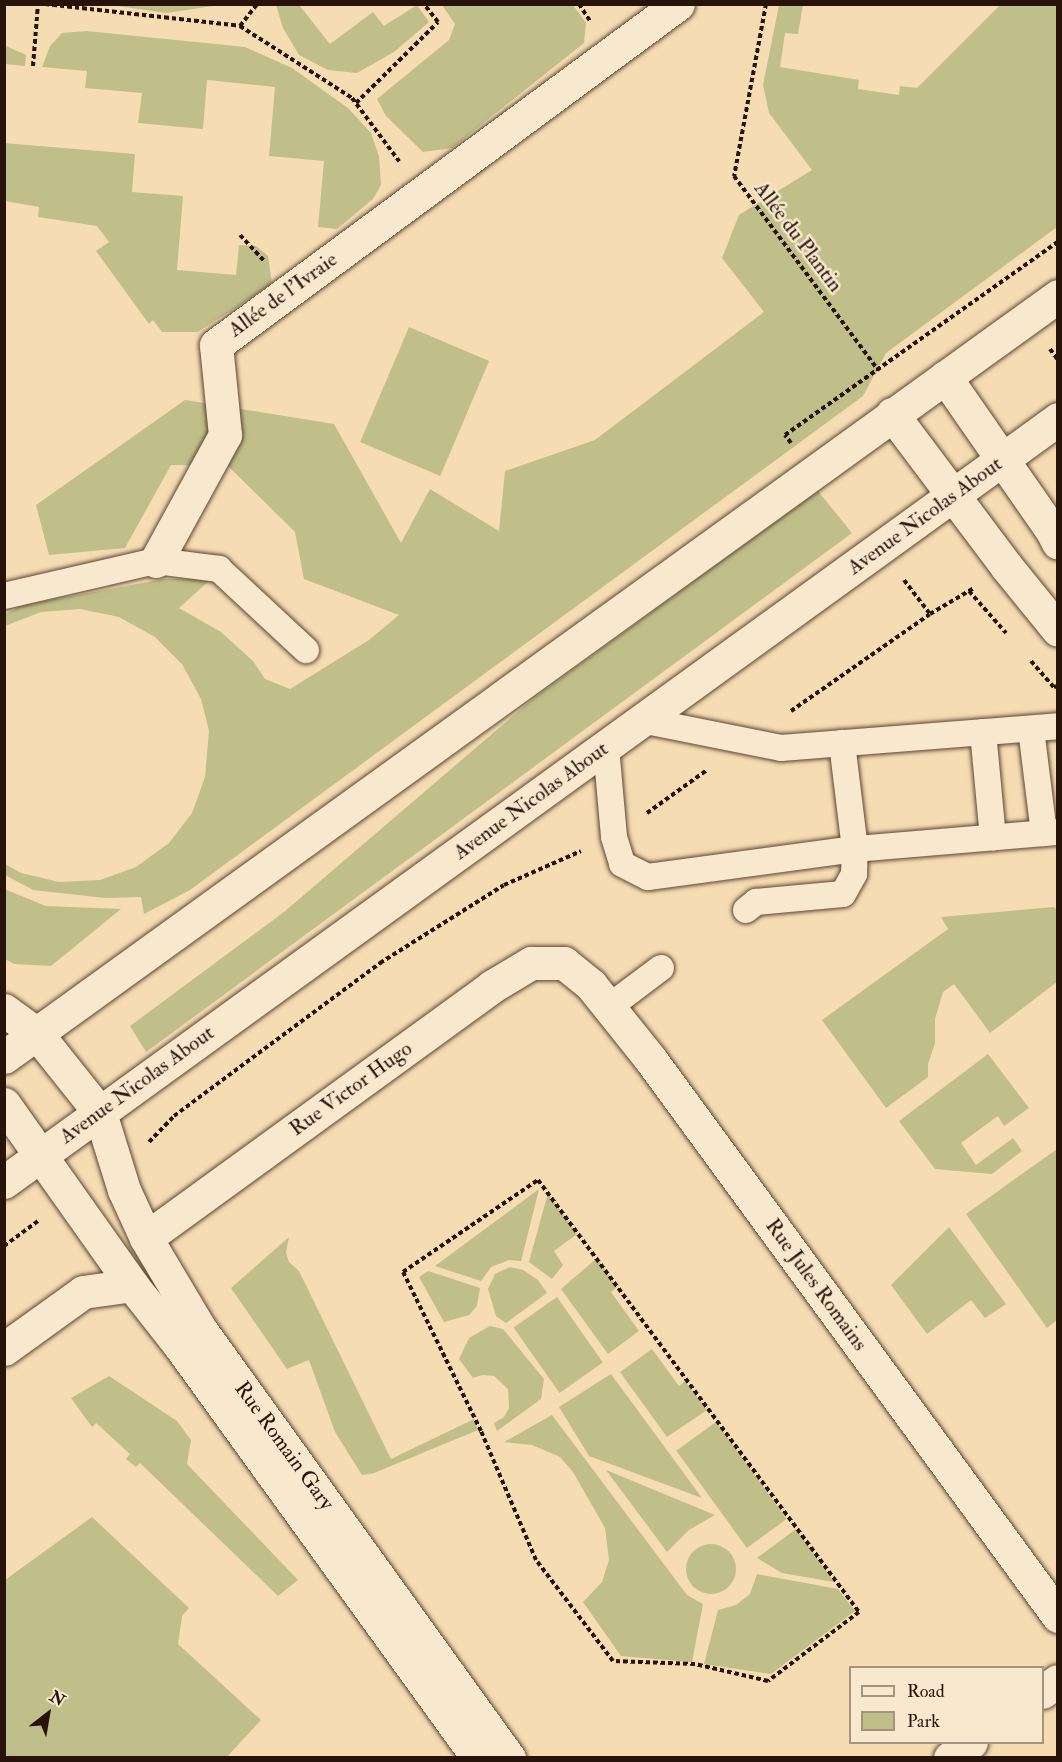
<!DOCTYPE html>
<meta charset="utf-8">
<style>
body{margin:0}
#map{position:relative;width:1062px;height:1762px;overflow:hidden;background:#f5dcb2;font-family:"IM FELL Double Pica",serif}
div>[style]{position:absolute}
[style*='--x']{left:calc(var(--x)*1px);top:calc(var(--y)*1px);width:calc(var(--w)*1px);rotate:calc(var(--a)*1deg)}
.green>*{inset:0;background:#c1bf89;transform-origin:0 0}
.round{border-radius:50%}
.path>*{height:4px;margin-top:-2px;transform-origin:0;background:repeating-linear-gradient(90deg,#27130a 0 4.5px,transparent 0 7.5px)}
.roads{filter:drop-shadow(0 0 2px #5a4534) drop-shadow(0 0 2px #5a4534)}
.service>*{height:26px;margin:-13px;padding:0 13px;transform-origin:13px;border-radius:13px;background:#f8e8cd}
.minor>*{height:33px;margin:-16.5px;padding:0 16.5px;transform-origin:16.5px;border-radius:16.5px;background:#f8e8cd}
.tertiary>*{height:33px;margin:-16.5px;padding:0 16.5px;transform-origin:16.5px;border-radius:16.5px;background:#f8e8cd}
.secondary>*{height:33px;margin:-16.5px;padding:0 16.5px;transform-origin:16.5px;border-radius:16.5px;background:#f8e8cd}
span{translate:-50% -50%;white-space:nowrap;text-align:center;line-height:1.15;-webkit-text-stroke:5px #f8e8cd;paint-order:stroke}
.street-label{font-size:21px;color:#27130a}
.frame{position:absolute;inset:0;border:6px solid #27130a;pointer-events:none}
.legend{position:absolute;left:849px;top:1666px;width:195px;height:78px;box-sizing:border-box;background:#f8e8cd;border:2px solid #a4937f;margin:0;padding:8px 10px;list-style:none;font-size:18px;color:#27130a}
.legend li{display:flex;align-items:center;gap:12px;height:30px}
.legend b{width:30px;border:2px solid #a4937f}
.north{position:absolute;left:18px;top:1684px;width:60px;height:60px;-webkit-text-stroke:4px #f8e8cd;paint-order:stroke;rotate:31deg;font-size:16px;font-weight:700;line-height:24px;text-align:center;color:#27130a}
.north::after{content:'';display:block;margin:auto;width:21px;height:27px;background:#27130a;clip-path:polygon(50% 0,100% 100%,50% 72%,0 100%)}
</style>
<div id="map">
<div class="green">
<i style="clip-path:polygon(111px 5px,220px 5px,166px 13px)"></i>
<i style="clip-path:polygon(276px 5px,299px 5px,330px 44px,373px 12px,384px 26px,417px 5px,429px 22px,394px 52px,357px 73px,328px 70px,299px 55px,283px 28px)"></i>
<i style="clip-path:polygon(442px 5px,573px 5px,586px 23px,584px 43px,452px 148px,423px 152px,386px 116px,377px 99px,449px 40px,455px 24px)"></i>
<i style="clip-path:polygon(779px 5px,803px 5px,798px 34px,785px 33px,780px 67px,859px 80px,858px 89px,899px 95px,900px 86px,917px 88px,1000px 5px,1057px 5px,1057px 227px,886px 353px,863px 396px,190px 890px,144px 914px,141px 897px,105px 898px,33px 890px,5px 875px,5px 864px,21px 873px,59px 882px,100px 880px,136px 867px,169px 843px,192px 813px,205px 777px,209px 731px,201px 699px,182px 664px,155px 637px,119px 617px,80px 609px,41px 612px,5px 626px,5px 614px,23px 605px,164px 579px,211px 579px,179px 608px,221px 632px,253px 661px,265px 679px,290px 689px,369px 640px,399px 615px,304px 579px,295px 532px,228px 466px,171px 465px,125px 548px,49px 555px,36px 505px,185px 400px,334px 424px,401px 543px,430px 489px,499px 531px,505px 471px,595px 440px,764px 312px,722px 258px,739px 215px,812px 170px,769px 113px,763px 85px)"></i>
<i style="clip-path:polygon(87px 31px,245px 47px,292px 68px,348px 108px,371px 133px,379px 156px,381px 185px,373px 199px,337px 229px,318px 227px,324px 161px,269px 156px,275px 87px,207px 80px,203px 129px,138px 123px,142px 93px,85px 88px,87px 71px,42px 67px,50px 46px,62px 33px)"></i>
<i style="clip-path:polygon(4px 45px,26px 55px,25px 66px,5px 64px)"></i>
<i style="clip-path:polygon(4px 143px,135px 154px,132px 192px,183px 196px,177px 270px,236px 275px,239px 245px,256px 246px,268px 256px,272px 284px,198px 332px,162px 332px,153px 320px,149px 324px,96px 251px,109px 242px,97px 226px,38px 217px,39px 207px,5px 201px)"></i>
<i style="left:409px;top:327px;width:87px;height:125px;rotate:23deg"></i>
<i style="clip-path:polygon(818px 491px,852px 533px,146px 1052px,130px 1026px,284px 912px,534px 698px)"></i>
<i style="clip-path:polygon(4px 889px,46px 906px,121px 909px,51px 966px,14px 964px,5px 959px)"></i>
<i style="clip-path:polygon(1054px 907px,1058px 911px,1057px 982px,990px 1033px,954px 984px,943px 992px,935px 1019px,935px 1043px,928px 1064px,928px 1077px,886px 1108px,822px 1020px,948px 929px,941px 917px)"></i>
<i style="clip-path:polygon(988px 1054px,1029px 1108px,1004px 1126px,998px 1116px,961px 1143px,976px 1165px,1013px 1138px,1022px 1151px,992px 1174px,935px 1169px,899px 1121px)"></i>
<i style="clip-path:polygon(1057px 1149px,1057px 1320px,1047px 1328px,966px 1214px)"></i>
<i style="clip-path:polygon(539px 1189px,521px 1261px,509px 1260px,491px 1267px,481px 1281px,435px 1266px)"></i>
<i style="clip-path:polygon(548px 1193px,577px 1234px,554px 1251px,563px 1265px,552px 1279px,529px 1262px)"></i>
<i style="clip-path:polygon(949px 1227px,1006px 1304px,985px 1318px,971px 1300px,927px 1334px,891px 1285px)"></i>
<i style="clip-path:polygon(289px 1237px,286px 1253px,289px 1262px,299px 1271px,391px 1459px,474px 1419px,478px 1430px,374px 1473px,362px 1475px,335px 1432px,309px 1360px,287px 1369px,231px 1288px)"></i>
<i style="clip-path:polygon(597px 1258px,617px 1287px,611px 1292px,639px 1331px,608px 1354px,561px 1289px)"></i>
<i style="clip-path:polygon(510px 1267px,523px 1270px,538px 1280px,547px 1293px,506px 1323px,496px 1316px,488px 1289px,495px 1274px)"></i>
<i style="clip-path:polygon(428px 1271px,480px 1288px,477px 1306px,469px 1315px,444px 1322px,419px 1277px)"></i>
<i style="left:557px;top:1297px;width:80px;height:53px;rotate:55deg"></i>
<i style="clip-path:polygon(490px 1326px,503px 1329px,544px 1379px,541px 1399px,497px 1431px,494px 1423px,504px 1417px,509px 1408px,508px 1389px,494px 1376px,482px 1375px,473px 1378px,459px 1359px,469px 1338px)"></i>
<i style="clip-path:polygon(652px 1349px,679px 1386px,685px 1381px,707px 1410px,667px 1437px,620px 1372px)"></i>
<i style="clip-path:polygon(611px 1374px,702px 1498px,589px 1456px,559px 1407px)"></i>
<i style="clip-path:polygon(109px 1376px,177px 1421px,191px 1440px,187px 1464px,298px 1580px,278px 1596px,140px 1463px,136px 1467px,126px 1459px,130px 1454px,96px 1423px,92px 1427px,71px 1398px)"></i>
<i style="clip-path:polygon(552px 1415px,687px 1595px,703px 1604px,692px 1662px,621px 1656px,583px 1602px,602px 1582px,609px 1560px,605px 1528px,573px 1472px,560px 1457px,532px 1445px,504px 1442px)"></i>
<i style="left:716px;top:1422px;width:120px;height:49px;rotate:54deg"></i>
<i style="clip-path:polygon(606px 1470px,715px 1515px,689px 1530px,667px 1552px)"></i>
<i style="clip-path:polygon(92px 1517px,189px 1608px,182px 1616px,178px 1644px,261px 1720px,227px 1757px,5px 1757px,5px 1580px)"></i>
<i style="clip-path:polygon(796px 1529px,834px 1582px,782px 1573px,757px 1558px)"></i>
<i class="round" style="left:686px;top:1544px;width:50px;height:50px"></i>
<i style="clip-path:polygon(757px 1574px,838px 1589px,855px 1611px,771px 1674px,704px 1664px,718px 1610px,736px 1605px,750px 1594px)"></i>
</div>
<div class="path">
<i style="--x:45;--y:4;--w:196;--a:6.4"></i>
<i style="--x:240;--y:26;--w:28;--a:-52"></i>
<i style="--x:579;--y:4;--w:20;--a:57"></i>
<i style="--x:766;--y:4;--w:175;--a:100.5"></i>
<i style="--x:734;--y:176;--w:242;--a:53.4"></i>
<i style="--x:240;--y:26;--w:133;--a:32.7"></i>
<i style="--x:352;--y:98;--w:79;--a:53.3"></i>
<i style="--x:33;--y:66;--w:62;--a:-85.4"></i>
<i style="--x:356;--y:103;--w:115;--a:-44.6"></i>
<i style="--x:438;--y:22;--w:23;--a:-128"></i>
<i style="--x:240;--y:235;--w:35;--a:47"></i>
<i style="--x:1050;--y:349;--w:14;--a:54"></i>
<i style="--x:791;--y:443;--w:10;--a:-127"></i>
<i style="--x:785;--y:435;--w:334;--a:-35.3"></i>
<i style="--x:904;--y:580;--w:43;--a:52.6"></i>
<i style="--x:969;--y:591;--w:56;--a:48.6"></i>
<i style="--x:1031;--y:661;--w:35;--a:49"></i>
<i style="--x:1054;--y:687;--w:4;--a:-14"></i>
<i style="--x:791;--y:711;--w:169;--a:-34.9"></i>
<i style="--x:930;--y:614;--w:51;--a:-30.6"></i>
<i style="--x:647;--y:813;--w:74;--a:-35.6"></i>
<i style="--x:149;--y:1142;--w:36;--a:-46"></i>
<i style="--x:174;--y:1116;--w:257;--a:-36.6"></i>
<i style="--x:380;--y:963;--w:146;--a:-32.2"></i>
<i style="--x:504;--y:885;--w:84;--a:-23.8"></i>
<i style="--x:538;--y:1180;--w:538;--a:53.39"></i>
<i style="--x:859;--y:1612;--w:114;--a:142.8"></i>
<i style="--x:768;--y:1681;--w:75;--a:-166.9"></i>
<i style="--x:695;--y:1664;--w:82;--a:-177.9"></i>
<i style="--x:613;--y:1661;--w:127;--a:-127.3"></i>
<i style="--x:536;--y:1560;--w:140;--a:-113.1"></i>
<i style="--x:481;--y:1431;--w:177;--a:-116.1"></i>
<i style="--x:403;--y:1272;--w:163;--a:-34.3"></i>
<i style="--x:4;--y:1246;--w:42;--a:-36.3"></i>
</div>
<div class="roads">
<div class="service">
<i style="--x:4;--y:596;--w:156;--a:-13"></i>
<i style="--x:156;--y:561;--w:64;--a:7.2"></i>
<i style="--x:219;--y:569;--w:119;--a:43"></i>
<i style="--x:641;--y:720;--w:143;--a:11.3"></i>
<i style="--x:781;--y:748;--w:278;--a:-4.5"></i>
<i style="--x:1031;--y:729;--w:105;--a:82.9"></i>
<i style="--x:983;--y:732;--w:106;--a:84.6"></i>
<i style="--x:606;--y:747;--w:90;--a:84.9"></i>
<i style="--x:614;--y:837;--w:28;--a:73"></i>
<i style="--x:622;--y:864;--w:29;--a:27"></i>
<i style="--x:648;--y:877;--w:209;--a:-7.7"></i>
<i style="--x:855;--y:849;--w:107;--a:-97"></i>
<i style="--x:746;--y:910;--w:13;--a:-39"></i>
<i style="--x:756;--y:902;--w:87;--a:-5.3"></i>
<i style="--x:843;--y:894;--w:23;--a:-61"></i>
<i style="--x:854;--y:874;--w:25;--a:-88"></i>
<i style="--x:855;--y:849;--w:204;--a:-4.8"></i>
<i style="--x:609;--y:1007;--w:65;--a:-36.9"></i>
</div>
<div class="minor">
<i style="--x:156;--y:561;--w:144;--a:-61.3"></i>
<i style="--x:225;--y:435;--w:90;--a:-95.7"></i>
<i style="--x:216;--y:345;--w:574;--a:-36.43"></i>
<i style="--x:4;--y:1010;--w:41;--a:36"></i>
<i style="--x:37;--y:1034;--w:101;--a:51.4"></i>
<i style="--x:100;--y:1113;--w:81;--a:72.7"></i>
<i style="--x:124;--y:1190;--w:53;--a:65.4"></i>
<i style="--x:146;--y:1238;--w:106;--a:59.3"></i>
<i style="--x:200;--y:1329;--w:529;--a:54.24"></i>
<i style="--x:4;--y:1104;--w:222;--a:54.7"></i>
<i style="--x:132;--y:1285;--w:78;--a:51.8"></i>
<i style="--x:180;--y:1346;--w:508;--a:54.12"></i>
<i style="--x:146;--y:1238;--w:427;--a:-36"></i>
<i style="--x:491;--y:987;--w:47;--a:-31"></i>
<i style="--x:531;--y:963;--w:33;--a:0"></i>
<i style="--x:564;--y:963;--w:35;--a:39"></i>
<i style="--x:591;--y:985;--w:96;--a:51.3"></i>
<i style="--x:651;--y:1060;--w:689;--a:53.8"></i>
<i style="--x:4;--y:1349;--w:97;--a:-35.8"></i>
<i style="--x:83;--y:1292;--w:49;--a:-8.1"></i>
<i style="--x:1042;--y:1692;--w:19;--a:-35"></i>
<i style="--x:950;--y:1758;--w:26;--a:-37"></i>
</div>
<div class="tertiary">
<i style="--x:945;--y:377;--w:188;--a:55.2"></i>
<i style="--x:1052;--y:531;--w:13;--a:63"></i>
<i style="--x:892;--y:414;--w:190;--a:53.1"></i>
<i style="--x:1006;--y:566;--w:82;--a:50.9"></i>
</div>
<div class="secondary">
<i style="--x:4;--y:1057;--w:1300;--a:-35.83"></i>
<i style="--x:4;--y:1182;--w:1301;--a:-35.9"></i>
</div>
</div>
<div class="street-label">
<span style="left:798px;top:237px;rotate:53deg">Allée du Plantin</span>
<span style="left:283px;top:295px;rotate:-36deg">Allée de l'Ivraie</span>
<span style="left:925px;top:516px;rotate:-36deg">Avenue Nicolas About</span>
<span style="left:531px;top:801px;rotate:-36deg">Avenue Nicolas About</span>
<span style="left:137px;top:1085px;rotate:-36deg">Avenue Nicolas About</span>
<span style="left:351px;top:1089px;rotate:-36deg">Rue Victor Hugo</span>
<span style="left:816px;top:1285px;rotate:54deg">Rue Jules Romains</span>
<span style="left:284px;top:1446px;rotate:54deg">Rue Romain Gary</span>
</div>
<div class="frame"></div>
<ul class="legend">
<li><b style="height:8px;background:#f8e8cd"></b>Road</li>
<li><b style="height:16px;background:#c1bf89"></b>Park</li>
</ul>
<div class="north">N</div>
</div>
